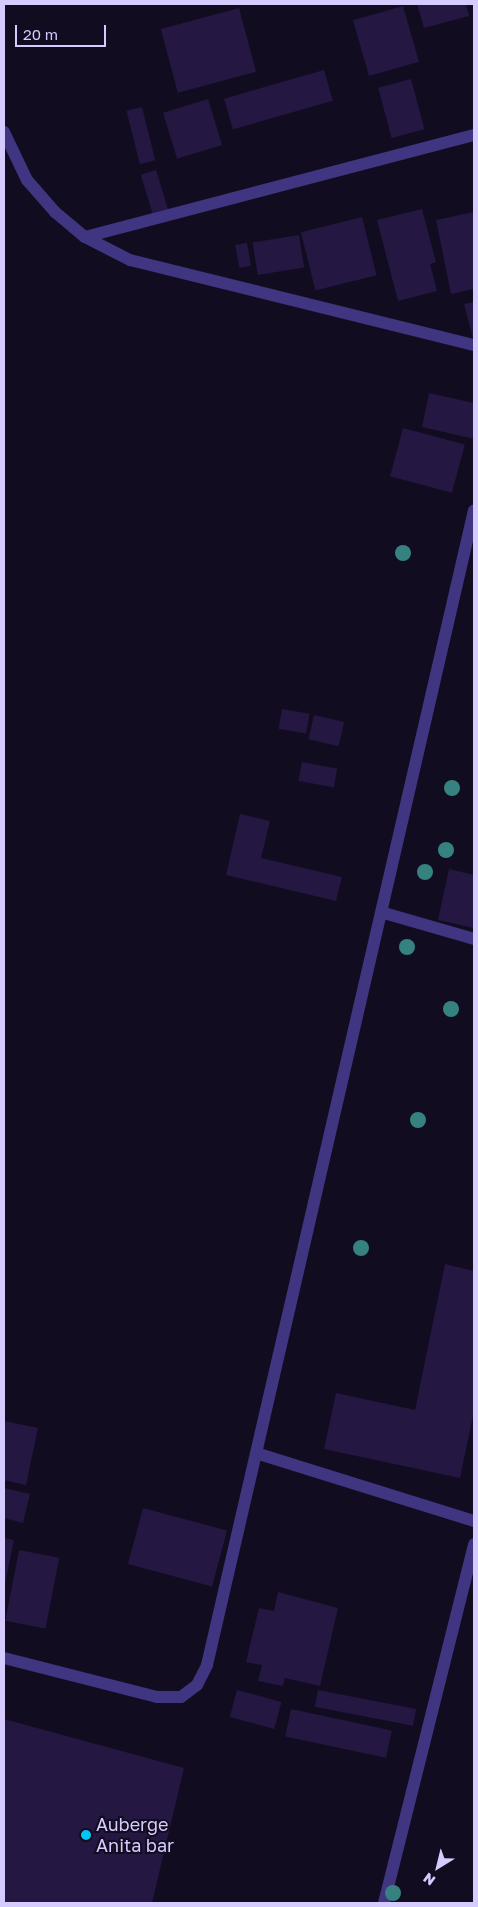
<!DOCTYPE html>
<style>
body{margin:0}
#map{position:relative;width:478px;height:1907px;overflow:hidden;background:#120c20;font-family:"Golos Text",sans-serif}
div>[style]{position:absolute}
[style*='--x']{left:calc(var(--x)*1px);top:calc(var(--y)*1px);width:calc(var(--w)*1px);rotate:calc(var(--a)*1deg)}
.building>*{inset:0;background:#241742;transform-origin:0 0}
.minor>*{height:12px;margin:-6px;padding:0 6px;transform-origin:6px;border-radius:6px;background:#403581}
.trees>*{width:16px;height:16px;margin:-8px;border-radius:50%;background:#368280}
.dots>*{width:14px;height:14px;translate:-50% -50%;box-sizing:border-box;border:2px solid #120c20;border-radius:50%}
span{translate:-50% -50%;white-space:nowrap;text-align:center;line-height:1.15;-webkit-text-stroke:4px #120c20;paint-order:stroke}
.poi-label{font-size:18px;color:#d6cbff}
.left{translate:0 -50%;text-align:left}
.frame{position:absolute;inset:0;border:5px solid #d6cbff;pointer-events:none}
.north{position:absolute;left:413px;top:1842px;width:50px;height:50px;-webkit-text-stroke:4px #120c20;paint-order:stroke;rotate:216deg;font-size:14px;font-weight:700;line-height:20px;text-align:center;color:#d6cbff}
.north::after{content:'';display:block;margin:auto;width:18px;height:22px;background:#d6cbff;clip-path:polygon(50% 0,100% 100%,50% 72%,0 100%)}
.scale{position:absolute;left:15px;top:25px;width:91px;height:22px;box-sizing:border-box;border:2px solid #d6cbff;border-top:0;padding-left:6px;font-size:15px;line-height:18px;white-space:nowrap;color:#d6cbff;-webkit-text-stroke:4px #120c20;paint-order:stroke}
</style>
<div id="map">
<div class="building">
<i style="clip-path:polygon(417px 4px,466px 4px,469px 16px,424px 28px)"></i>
<i style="left:403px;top:6px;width:58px;height:52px;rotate:74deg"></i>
<i style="left:239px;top:8px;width:66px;height:81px;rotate:75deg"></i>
<i style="left:324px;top:70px;width:32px;height:104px;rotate:74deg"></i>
<i style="left:411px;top:79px;width:52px;height:34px;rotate:75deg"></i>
<i style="left:208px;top:99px;width:48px;height:47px;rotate:73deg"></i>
<i style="left:142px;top:107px;width:55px;height:16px;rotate:76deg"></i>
<i style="left:156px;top:170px;width:42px;height:16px;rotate:73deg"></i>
<i style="clip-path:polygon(422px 209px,436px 262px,430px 264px,437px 291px,398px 301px,377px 220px)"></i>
<i style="clip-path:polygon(474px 212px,474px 289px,451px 294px,436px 220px)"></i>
<i style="left:362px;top:217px;width:60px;height:63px;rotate:76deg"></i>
<i style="left:299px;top:235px;width:33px;height:47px;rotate:81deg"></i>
<i style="left:247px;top:243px;width:23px;height:12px;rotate:80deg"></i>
<i style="clip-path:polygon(474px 302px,474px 342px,464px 304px)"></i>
<i style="clip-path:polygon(429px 393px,474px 403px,474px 439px,422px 427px)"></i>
<i style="left:403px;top:428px;width:64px;height:50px;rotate:15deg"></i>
<i style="left:282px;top:709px;width:28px;height:20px;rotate:10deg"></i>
<i style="left:314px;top:715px;width:31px;height:25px;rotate:13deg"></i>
<i style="left:302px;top:762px;width:36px;height:19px;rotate:11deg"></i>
<i style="clip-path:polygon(240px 814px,270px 821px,261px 858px,342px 877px,336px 901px,226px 875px)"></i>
<i style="clip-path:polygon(449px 869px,474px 875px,474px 928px,438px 920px)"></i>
<i style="clip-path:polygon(445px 1264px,474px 1271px,474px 1411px,460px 1478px,324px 1449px,336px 1393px,415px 1410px)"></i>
<i style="clip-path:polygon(4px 1421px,38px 1428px,26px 1485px,4px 1480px)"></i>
<i style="clip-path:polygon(4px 1488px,30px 1494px,23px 1523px,4px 1518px)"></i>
<i style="left:143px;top:1508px;width:87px;height:58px;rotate:15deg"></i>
<i style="clip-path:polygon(4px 1538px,14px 1540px,5px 1584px,4px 1584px)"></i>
<i style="left:19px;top:1550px;width:41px;height:72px;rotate:11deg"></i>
<i style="clip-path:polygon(278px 1592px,338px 1608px,320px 1686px,285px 1678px,283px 1686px,258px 1681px,262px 1665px,246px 1662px,259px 1608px,274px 1611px)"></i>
<i style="left:237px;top:1690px;width:46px;height:28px;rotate:15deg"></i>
<i style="left:318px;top:1690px;width:100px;height:17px;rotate:11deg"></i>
<i style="left:291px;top:1709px;width:103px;height:28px;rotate:12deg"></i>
<i style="clip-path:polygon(4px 1719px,184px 1768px,152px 1903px,4px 1903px)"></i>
</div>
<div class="minor">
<i style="--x:4;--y:132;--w:53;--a:64.4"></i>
<i style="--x:27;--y:180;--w:43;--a:48.8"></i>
<i style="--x:55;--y:212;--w:39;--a:40"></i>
<i style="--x:85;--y:237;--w:51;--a:27.1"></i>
<i style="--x:130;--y:260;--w:354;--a:13.9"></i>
<i style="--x:85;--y:237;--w:402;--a:-14.7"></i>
<i style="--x:384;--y:913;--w:94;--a:16.1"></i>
<i style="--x:259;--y:1454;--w:225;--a:17.3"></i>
<i style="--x:4;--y:1658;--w:158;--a:14.3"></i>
<i style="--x:157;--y:1697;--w:24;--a:0"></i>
<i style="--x:181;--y:1697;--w:20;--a:-37"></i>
<i style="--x:197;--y:1685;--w:22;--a:-63"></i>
<i style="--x:207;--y:1665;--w:1185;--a:-76.98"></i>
<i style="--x:384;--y:1903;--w:370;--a:-75.9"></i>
</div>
<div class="trees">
<i style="left:403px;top:553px"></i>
<i style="left:452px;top:788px"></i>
<i style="left:446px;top:850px"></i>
<i style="left:425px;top:872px"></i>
<i style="left:407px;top:947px"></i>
<i style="left:451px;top:1009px"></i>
<i style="left:418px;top:1120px"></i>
<i style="left:361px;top:1248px"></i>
<i style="left:393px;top:1893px"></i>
</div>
<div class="dots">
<i style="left:86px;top:1835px;background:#00c5f6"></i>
</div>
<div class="poi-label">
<span class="left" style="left:96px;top:1835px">Auberge<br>Anita bar</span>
</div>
<div class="frame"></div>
<div class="north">N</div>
<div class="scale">20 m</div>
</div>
